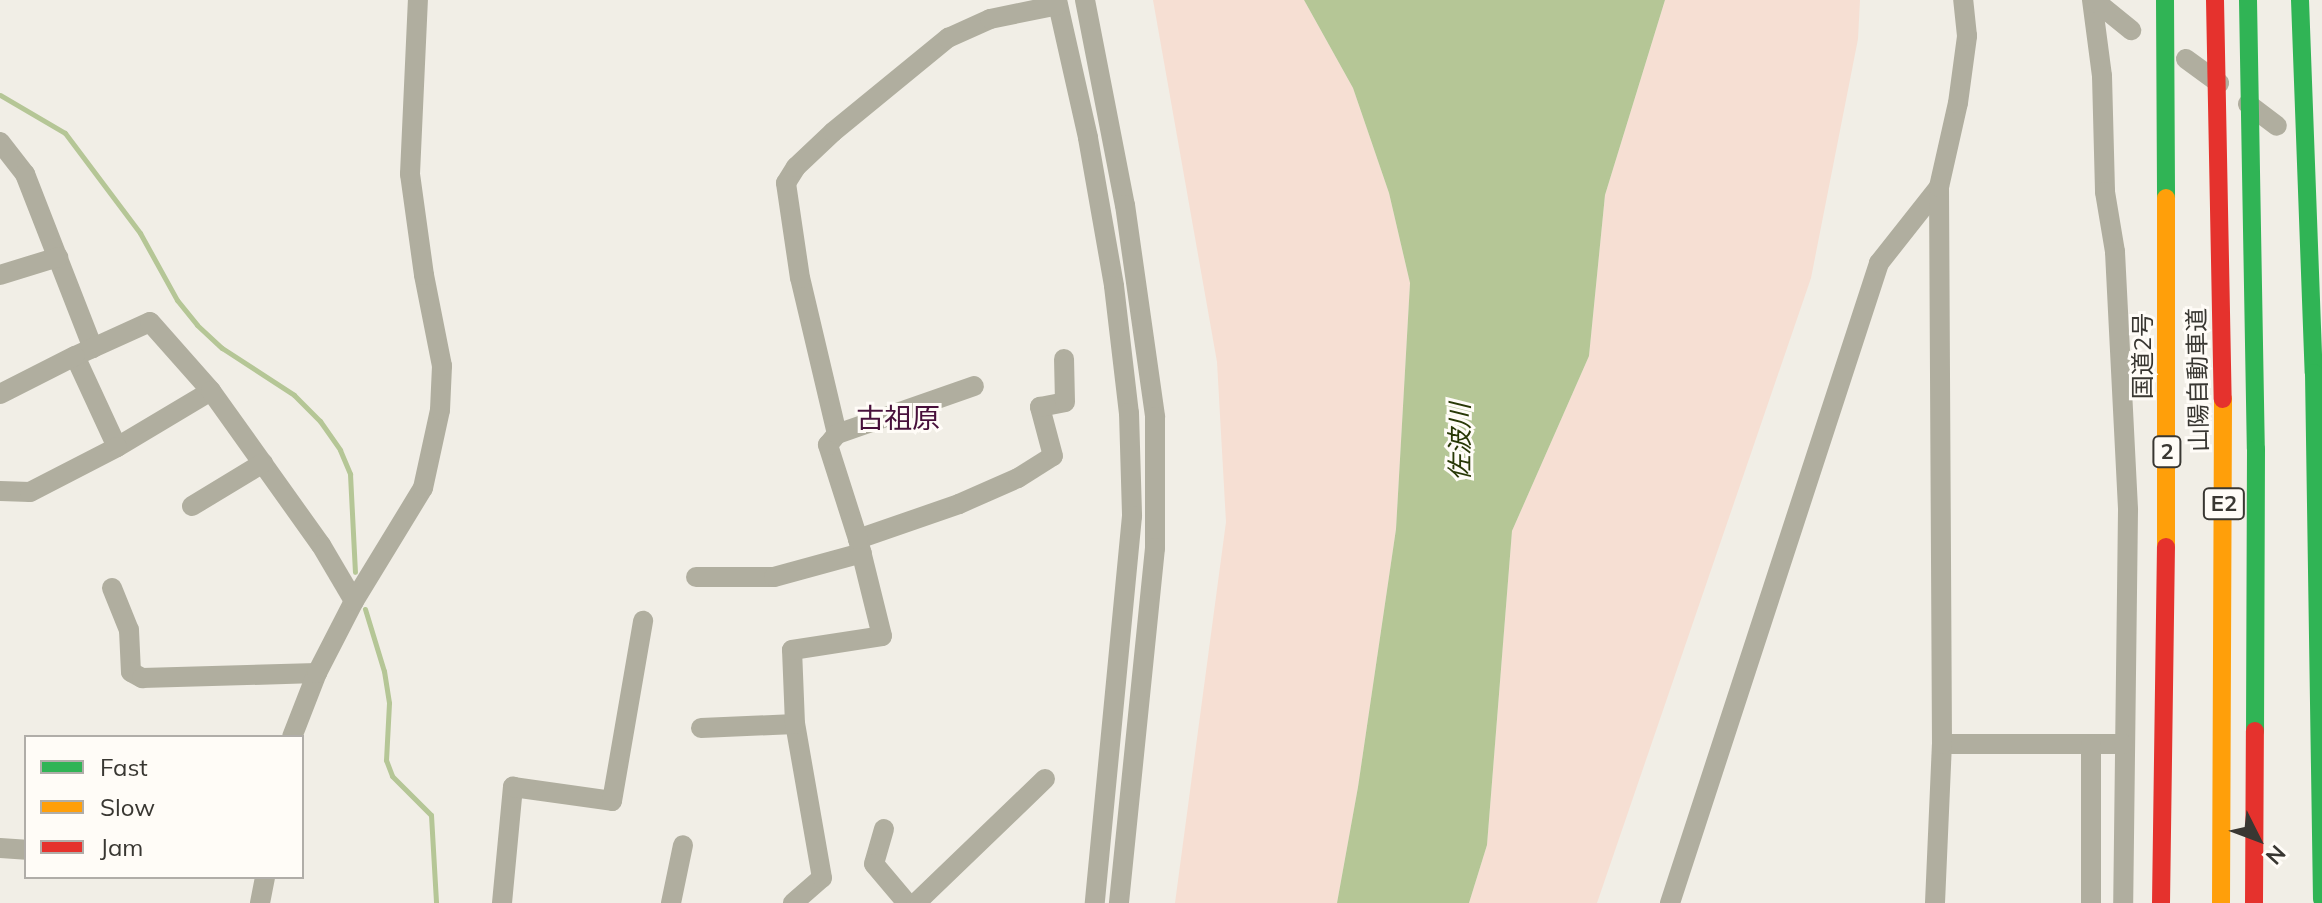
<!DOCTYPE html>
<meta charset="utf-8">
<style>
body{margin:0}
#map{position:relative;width:2322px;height:903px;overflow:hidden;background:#f1eee6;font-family:Mulish,"Noto Sans JP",sans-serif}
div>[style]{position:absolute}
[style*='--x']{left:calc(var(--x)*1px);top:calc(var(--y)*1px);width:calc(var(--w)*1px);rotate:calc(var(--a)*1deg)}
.green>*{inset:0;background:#f6dfd3}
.water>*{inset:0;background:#b5c696}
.stream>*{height:5px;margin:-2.5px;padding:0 2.5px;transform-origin:2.5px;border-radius:2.5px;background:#b5c696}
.street>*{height:20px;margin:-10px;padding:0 10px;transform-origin:10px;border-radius:10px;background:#b0ae9f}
.fast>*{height:18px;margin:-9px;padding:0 9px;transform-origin:9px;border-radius:9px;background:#30b455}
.slow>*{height:18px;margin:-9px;padding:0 9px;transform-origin:9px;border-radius:9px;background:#ff9f0a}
.jam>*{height:18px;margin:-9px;padding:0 9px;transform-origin:9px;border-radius:9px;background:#e5322d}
span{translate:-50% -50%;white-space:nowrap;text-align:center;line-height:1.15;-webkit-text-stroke:6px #fffcf7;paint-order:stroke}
.shield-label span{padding:2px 6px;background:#fffcf7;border:2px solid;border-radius:6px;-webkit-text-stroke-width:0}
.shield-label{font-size:22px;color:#393732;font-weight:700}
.street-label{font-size:24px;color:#393732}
.water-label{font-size:26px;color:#283806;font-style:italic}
.quarter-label{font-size:28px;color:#48103b}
.legend{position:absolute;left:24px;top:735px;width:280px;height:144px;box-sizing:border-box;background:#fffcf7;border:2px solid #b0ada8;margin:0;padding:10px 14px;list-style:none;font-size:24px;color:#393732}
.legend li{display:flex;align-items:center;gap:16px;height:40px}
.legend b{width:40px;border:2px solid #b0ada8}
.north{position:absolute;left:2218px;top:799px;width:80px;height:80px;-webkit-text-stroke:6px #fffcf7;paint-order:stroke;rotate:132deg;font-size:22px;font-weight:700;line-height:32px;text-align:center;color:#393732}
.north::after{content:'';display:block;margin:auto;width:28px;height:36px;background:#393732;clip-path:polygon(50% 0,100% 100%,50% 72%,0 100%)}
</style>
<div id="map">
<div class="green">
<i style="clip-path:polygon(1153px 0,1304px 0,1353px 88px,1389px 193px,1410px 283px,1396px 529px,1358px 787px,1337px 903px,1175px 903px,1226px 522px,1217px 362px)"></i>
<i style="clip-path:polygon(1665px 0,1860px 0,1858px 39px,1811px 278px,1597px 903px,1469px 903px,1487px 845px,1512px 531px,1589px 356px,1605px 195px)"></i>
</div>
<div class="water">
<i style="clip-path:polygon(1304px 0,1665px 0,1605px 195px,1589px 356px,1512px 531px,1487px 845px,1469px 903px,1337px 903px,1358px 787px,1396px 529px,1410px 283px,1389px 193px,1353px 88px)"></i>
</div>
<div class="stream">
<i style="--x:0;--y:95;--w:75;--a:30.3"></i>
<i style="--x:65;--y:133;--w:125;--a:53.1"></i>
<i style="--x:140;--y:233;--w:77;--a:61.1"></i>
<i style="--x:177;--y:300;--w:32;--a:51"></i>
<i style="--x:197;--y:325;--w:34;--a:43"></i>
<i style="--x:222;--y:348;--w:86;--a:33.1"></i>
<i style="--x:294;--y:395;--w:37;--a:45"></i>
<i style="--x:320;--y:421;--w:35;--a:55"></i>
<i style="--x:340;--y:450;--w:26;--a:67"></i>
<i style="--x:350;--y:474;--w:98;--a:87.1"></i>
<i style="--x:365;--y:609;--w:65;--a:73"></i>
<i style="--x:384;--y:671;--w:32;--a:81"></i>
<i style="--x:389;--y:703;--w:57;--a:93"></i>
<i style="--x:386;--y:760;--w:17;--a:69"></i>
<i style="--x:392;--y:776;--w:55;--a:45"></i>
<i style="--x:431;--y:815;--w:88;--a:86.7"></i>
</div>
<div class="street">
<i style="--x:1057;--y:0;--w:141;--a:77.3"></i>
<i style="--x:1088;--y:138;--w:150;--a:80"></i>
<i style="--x:1114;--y:286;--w:128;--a:83.3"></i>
<i style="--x:1129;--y:413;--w:103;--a:88.3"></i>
<i style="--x:1132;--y:516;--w:389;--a:95.5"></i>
<i style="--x:1085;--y:0;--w:209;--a:79"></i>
<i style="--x:1125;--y:205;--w:214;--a:81.9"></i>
<i style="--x:1155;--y:417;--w:131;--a:90"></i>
<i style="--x:1155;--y:548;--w:357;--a:95.8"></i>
<i style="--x:2092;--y:0;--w:77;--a:82.5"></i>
<i style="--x:2102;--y:76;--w:116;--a:88.5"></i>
<i style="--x:2105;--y:192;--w:61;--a:80.5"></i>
<i style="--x:2115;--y:252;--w:258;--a:87.1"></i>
<i style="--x:2128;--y:510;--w:393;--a:90.7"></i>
<i style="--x:2094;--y:0;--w:48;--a:39"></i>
<i style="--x:2186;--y:59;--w:41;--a:36"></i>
<i style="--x:2248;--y:104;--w:36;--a:37"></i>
<i style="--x:0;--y:142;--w:41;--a:52"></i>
<i style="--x:25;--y:174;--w:187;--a:68.7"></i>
<i style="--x:0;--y:275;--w:61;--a:-17.2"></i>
<i style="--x:211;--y:391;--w:109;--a:149.2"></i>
<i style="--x:117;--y:447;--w:100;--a:-114.8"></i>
<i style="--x:75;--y:356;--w:82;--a:-24.4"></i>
<i style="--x:150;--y:322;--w:92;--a:48.5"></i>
<i style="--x:211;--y:391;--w:189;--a:54.5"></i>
<i style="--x:321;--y:545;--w:65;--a:59.5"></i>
<i style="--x:0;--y:394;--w:84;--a:-26.9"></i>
<i style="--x:837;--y:434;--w:160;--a:-103.3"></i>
<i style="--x:800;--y:278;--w:96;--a:-98.4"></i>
<i style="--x:786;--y:183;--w:19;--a:-58"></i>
<i style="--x:796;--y:167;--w:51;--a:-43.4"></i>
<i style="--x:833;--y:132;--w:149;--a:-39.3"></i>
<i style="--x:948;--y:38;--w:46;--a:-24.3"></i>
<i style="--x:990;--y:19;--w:69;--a:-11.6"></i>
<i style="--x:0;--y:491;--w:30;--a:2"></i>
<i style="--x:30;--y:492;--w:98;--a:-27.3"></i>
<i style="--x:192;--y:506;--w:83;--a:-31.2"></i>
<i style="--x:858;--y:539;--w:107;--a:-19.1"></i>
<i style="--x:959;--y:504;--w:64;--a:-23.8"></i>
<i style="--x:1018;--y:478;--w:41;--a:-32.2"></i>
<i style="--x:1053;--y:456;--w:51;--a:-104.9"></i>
<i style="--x:1040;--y:407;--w:25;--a:-11"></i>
<i style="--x:1065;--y:402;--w:43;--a:-91.3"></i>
<i style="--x:696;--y:577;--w:78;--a:0"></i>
<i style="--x:774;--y:577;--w:91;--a:-15.3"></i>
<i style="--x:112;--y:588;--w:45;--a:68"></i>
<i style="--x:129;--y:630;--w:42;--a:87.3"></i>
<i style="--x:131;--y:672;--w:13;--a:29"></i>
<i style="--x:142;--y:678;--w:175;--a:-1.6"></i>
<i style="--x:701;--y:728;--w:94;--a:-2.4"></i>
<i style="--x:292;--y:737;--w:69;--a:-68.7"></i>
<i style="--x:317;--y:673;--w:81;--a:-62.8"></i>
<i style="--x:354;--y:601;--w:132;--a:-58.6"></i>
<i style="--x:423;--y:488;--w:80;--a:-77.7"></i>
<i style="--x:440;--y:410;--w:44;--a:-87.4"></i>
<i style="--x:442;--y:366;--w:93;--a:-101.2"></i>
<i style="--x:424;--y:275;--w:102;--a:-97.9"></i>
<i style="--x:410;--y:174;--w:174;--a:-87.4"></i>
<i style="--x:1942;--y:744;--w:181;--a:0"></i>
<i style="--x:884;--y:829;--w:36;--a:106"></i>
<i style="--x:874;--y:864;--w:51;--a:49.8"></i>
<i style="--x:0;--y:848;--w:26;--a:4"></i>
<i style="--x:260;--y:903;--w:26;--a:-79"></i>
<i style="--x:502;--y:903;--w:117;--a:-84.6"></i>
<i style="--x:513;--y:787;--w:100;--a:8"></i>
<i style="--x:612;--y:801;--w:183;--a:-80.2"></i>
<i style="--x:671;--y:903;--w:59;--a:-78.3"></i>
<i style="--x:793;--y:903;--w:38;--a:-41"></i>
<i style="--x:822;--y:878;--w:156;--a:-99.9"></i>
<i style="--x:795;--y:724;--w:74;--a:-92.3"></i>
<i style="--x:792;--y:650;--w:91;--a:-8.8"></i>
<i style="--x:882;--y:636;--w:100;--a:-103.9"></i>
<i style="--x:858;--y:539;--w:99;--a:-107.7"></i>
<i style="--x:828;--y:445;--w:14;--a:-51"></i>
<i style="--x:837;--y:434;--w:145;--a:-19.3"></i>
<i style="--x:916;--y:903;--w:179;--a:-43.9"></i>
<i style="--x:1670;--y:903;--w:673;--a:-71.91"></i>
<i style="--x:1879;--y:263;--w:97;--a:-51.7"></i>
<i style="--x:1935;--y:903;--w:159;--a:-87.5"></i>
<i style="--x:1942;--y:744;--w:557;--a:-90.31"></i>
<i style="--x:1939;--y:187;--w:86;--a:-77.3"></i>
<i style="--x:1958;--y:103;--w:68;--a:-82.3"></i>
<i style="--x:1967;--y:36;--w:36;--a:-96"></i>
<i style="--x:2091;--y:903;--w:158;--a:-90"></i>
</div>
<div class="fast">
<i style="--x:2165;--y:0;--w:198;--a:89.7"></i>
<i style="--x:2248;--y:0;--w:449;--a:89"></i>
<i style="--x:2256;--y:449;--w:282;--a:90.2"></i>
<i style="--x:2300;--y:0;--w:373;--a:87.9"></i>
<i style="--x:2314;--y:373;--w:526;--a:89.13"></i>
</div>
<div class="slow">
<i style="--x:2166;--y:547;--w:349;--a:-90"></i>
<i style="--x:2221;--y:903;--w:504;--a:-89.77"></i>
</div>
<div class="jam">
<i style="--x:2215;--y:0;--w:399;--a:88.9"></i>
<i style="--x:2161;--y:903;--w:356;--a:-89.2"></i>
<i style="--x:2254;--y:903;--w:172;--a:-89.7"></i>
</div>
<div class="shield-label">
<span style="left:2167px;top:452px">2</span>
<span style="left:2224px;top:504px">E2</span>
</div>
<div class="street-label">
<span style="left:2143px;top:356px;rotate:-90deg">国道2号</span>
<span style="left:2198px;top:380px;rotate:-91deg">山陽自動車道</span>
</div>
<div class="water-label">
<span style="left:1460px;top:442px;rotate:-90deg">佐波川</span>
</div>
<div class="quarter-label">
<span style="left:898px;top:418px">古祖原</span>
</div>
<ul class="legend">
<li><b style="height:10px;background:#30b455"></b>Fast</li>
<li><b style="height:10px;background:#ff9f0a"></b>Slow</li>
<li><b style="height:10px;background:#e5322d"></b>Jam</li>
</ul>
<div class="north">N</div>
</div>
